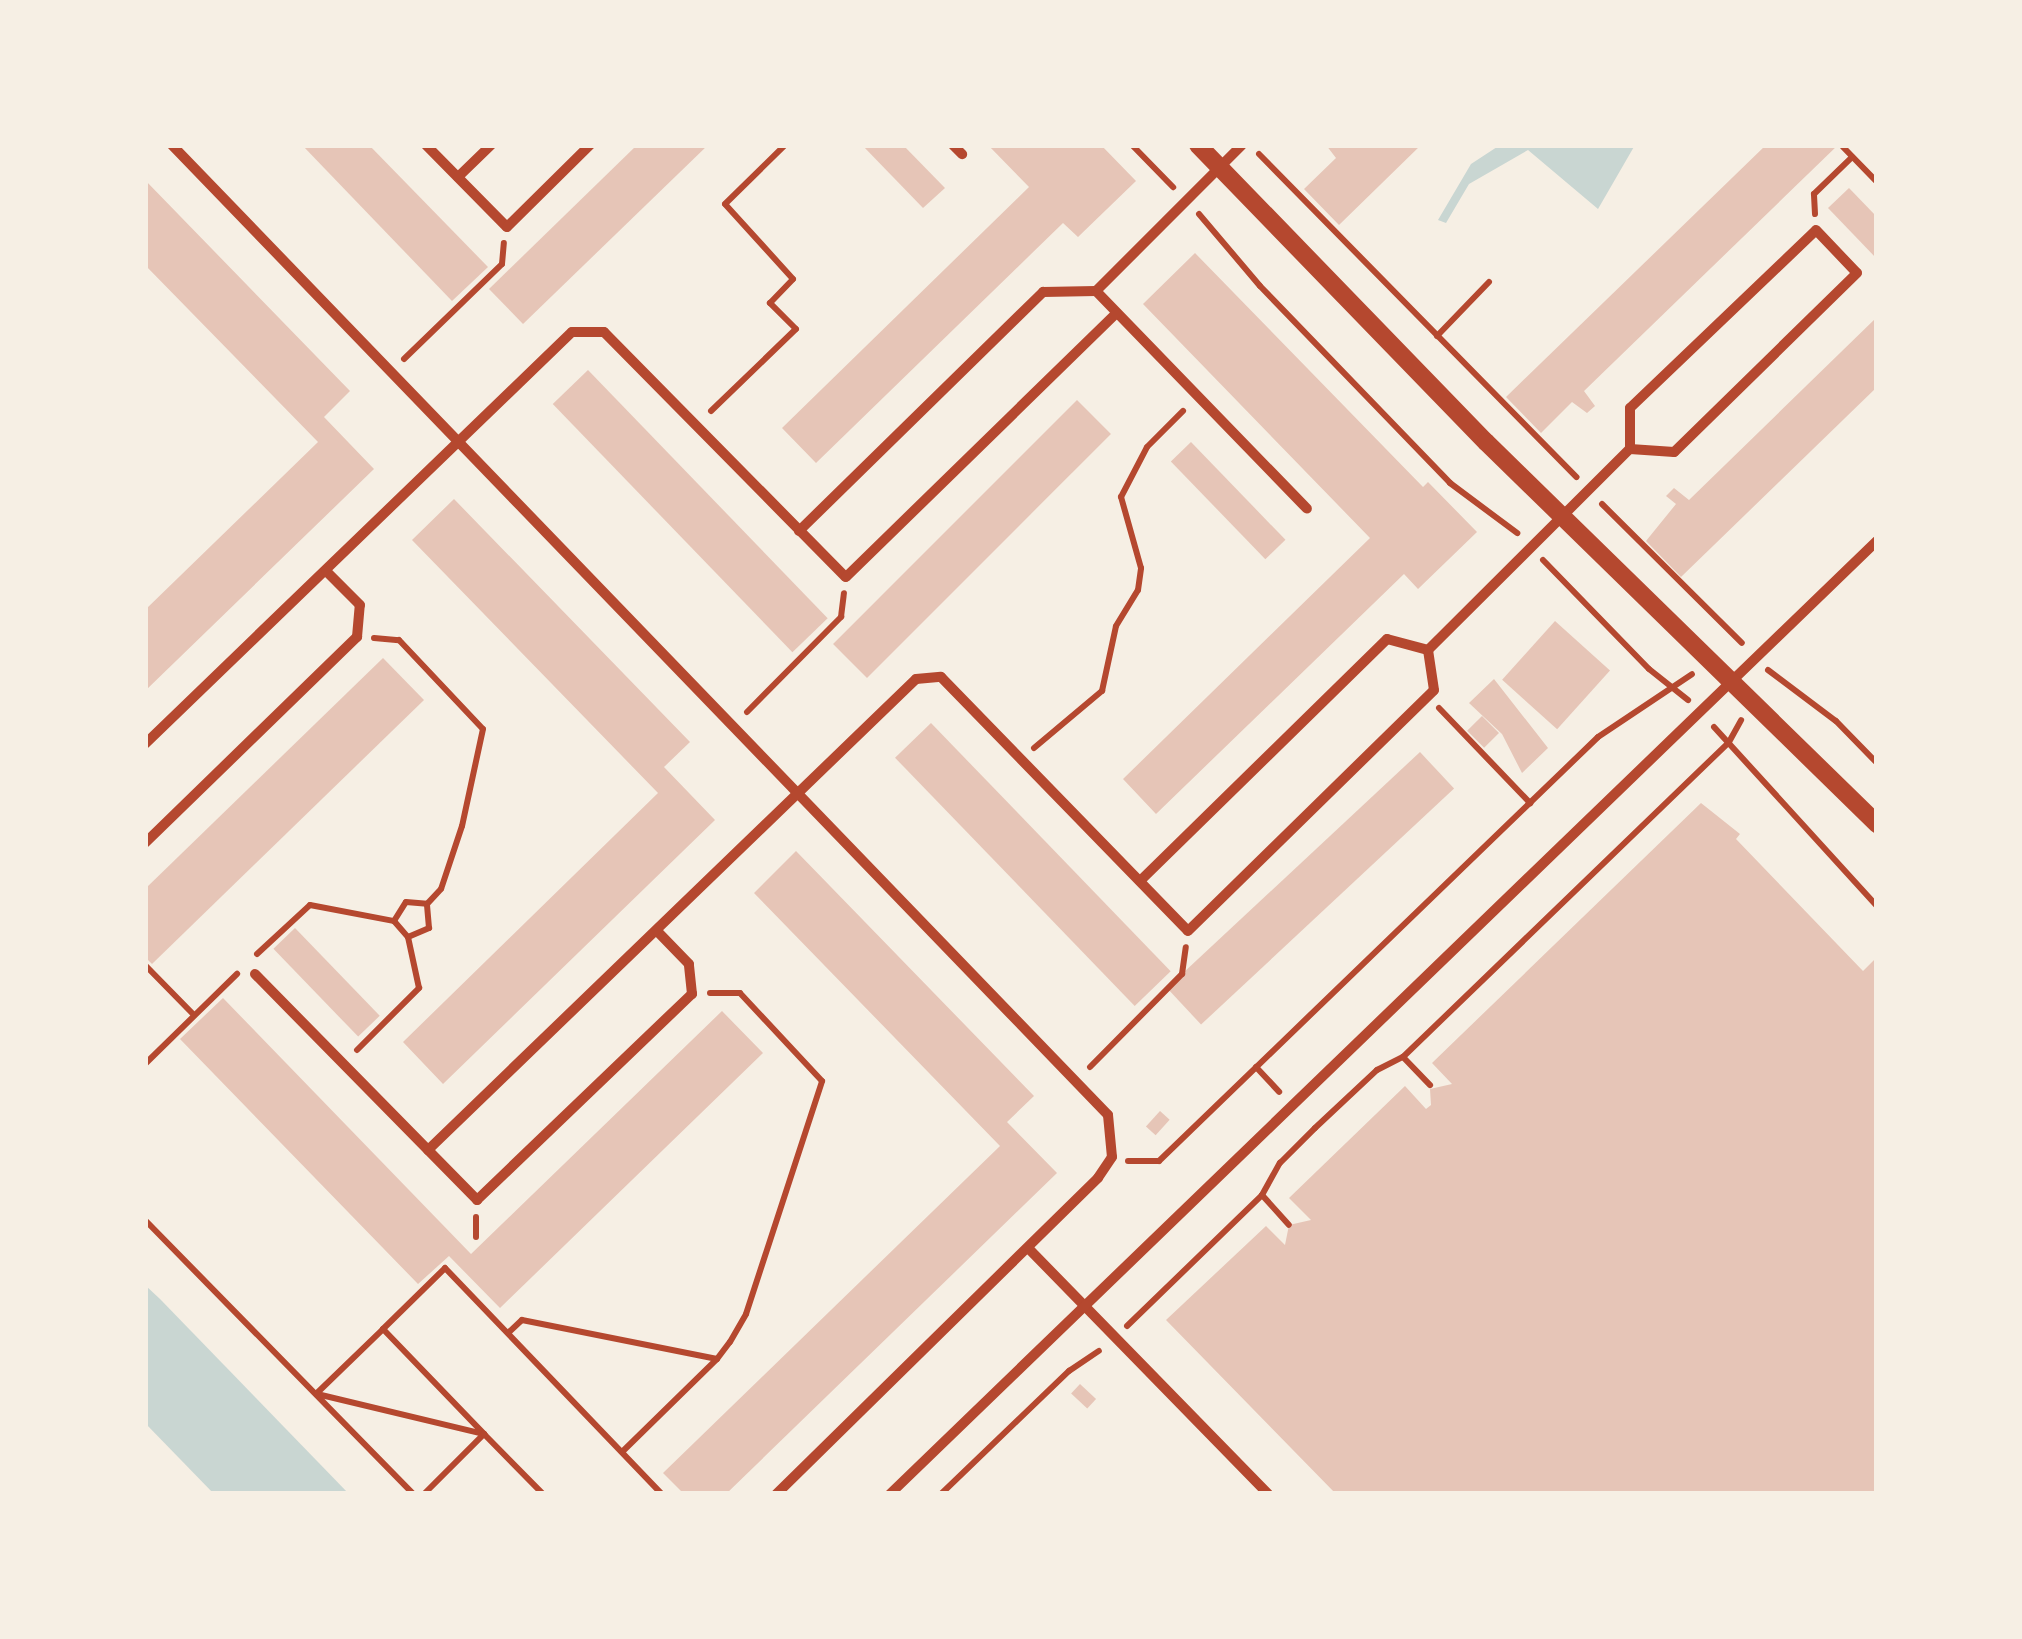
<!DOCTYPE html>
<style>
body{margin:0}
#map{position:relative;width:2022px;height:1639px;overflow:hidden;background:#f6efe4;font-family:"Noto Sans",sans-serif}
div>[style]{position:absolute}
[style*='--x']{left:calc(var(--x)*1px);top:calc(var(--y)*1px);width:calc(var(--w)*1px);rotate:calc(var(--a)*1deg)}
.water>*{inset:0;background:#c9d6d2}
.building>*{inset:0;background:#e6c5b7;transform-origin:0 0}
.path>*{height:6px;margin:-3px;padding:0 3px;transform-origin:3px;border-radius:3px;background:#b5482f}
.minor>*{height:10px;margin:-5px;padding:0 5px;transform-origin:5px;border-radius:5px;background:#b5482f}
.tertiary>*{height:18px;margin:-9px;padding:0 9px;transform-origin:9px;border-radius:9px;background:#b5482f}
span{translate:-50% -50%;white-space:nowrap;text-align:center;line-height:1.15;-webkit-text-stroke:8px #f6efe4;paint-order:stroke}
.frame{position:absolute;inset:0;border:148px solid #f6efe4;pointer-events:none}
</style>
<div id="map">
<div class="water">
<i style="clip-path:polygon(1500px 145px,1550px 146px,1635px 145px,1598px 209px,1528px 150px,1469px 184px,1446px 223px,1438px 220px,1471px 164px)"></i>
<i style="clip-path:polygon(145px 1285px,160px 1299px,349px 1494px,214px 1494px,145px 1423px)"></i>
</div>
<div class="building">
<i style="clip-path:polygon(302px 145px,369px 145px,488px 267px,452px 301px)"></i>
<i style="clip-path:polygon(637px 145px,708px 145px,523px 324px,489px 289px)"></i>
<i style="clip-path:polygon(862px 145px,903px 145px,945px 188px,923px 208px)"></i>
<i style="clip-path:polygon(988px 145px,1101px 145px,1136px 181px,1078px 237px,1063px 223px,816px 463px,782px 428px,1029px 187px)"></i>
<i style="clip-path:polygon(1326px 145px,1347px 147px,1421px 145px,1339px 225px,1304px 189px,1336px 158px)"></i>
<i style="clip-path:polygon(1766px 145px,1838px 145px,1584px 391px,1595px 406px,1587px 413px,1572px 402px,1541px 433px,1506px 397px)"></i>
<i style="clip-path:polygon(145px 180px,350px 391px,324px 417px,374px 469px,145px 691px,145px 610px,318px 442px,145px 265px)"></i>
<i style="clip-path:polygon(1849px 188px,1877px 217px,1877px 259px,1828px 208px)"></i>
<i style="clip-path:polygon(1195px 253px,1423px 487px,1428px 482px,1477px 532px,1418px 589px,1404px 574px,1156px 814px,1123px 779px,1370px 538px,1143px 304px)"></i>
<i style="clip-path:polygon(1877px 317px,1877px 387px,1681px 577px,1646px 541px,1676px 504px,1666px 496px,1674px 488px,1689px 500px)"></i>
<i style="left:588px;top:370px;width:345px;height:49px;rotate:46deg"></i>
<i style="left:1077px;top:400px;width:48px;height:345px;rotate:45deg"></i>
<i style="left:1191px;top:442px;width:136px;height:28px;rotate:46deg"></i>
<i style="clip-path:polygon(454px 499px,690px 742px,664px 767px,715px 820px,443px 1084px,403px 1042px,658px 793px,412px 540px)"></i>
<i style="left:1555px;top:621px;width:74px;height:79px;rotate:42deg"></i>
<i style="clip-path:polygon(383px 658px,424px 700px,152px 964px,145px 957px,145px 889px)"></i>
<i style="clip-path:polygon(1494px 679px,1548px 748px,1522px 773px,1502px 734px,1469px 703px)"></i>
<i style="left:1482px;top:716px;width:24px;height:21px;rotate:45deg"></i>
<i style="left:931px;top:723px;width:345px;height:50px;rotate:46deg"></i>
<i style="left:1420px;top:752px;width:50px;height:346px;rotate:47deg"></i>
<i style="clip-path:polygon(1701px 803px,1740px 834px,1736px 839px,1863px 971px,1877px 957px,1877px 1494px,1336px 1494px,1166px 1320px,1266px 1226px,1285px 1245px,1289px 1225px,1311px 1220px,1289px 1198px,1405px 1086px,1426px 1109px,1431px 1105px,1430px 1089px,1452px 1084px,1432px 1063px)"></i>
<i style="clip-path:polygon(796px 851px,1034px 1096px,1007px 1122px,1057px 1173px,726px 1494px,684px 1494px,663px 1473px,1000px 1146px,754px 893px)"></i>
<i style="left:295px;top:928px;width:122px;height:30px;rotate:46deg"></i>
<i style="clip-path:polygon(223px 998px,471px 1254px,722px 1011px,763px 1053px,500px 1308px,449px 1256px,418px 1284px,180px 1039px)"></i>
<i style="left:1160px;top:1111px;width:13px;height:21px;rotate:42deg"></i>
<i style="left:1080px;top:1384px;width:22px;height:13px;rotate:43deg"></i>
</div>
<div class="path">
<i style="--x:1132;--y:145;--w:59;--a:45.7"></i>
<i style="--x:1843;--y:147;--w:49;--a:45.8"></i>
<i style="--x:1259;--y:154;--w:453;--a:45.5"></i>
<i style="--x:1199;--y:214;--w:94;--a:49.7"></i>
<i style="--x:1260;--y:286;--w:274;--a:46"></i>
<i style="--x:1450;--y:483;--w:84;--a:36.7"></i>
<i style="--x:1815;--y:214;--w:20;--a:-93"></i>
<i style="--x:1814;--y:194;--w:53;--a:-44.2"></i>
<i style="--x:1437;--y:336;--w:75;--a:-46.1"></i>
<i style="--x:404;--y:359;--w:136;--a:-44.1"></i>
<i style="--x:502;--y:264;--w:21;--a:-85"></i>
<i style="--x:711;--y:411;--w:118;--a:-44"></i>
<i style="--x:796;--y:329;--w:37;--a:-135"></i>
<i style="--x:770;--y:303;--w:33;--a:-46"></i>
<i style="--x:793;--y:279;--w:101;--a:-132.2"></i>
<i style="--x:725;--y:204;--w:84;--a:-44.5"></i>
<i style="--x:1602;--y:504;--w:197;--a:44.8"></i>
<i style="--x:1543;--y:560;--w:152;--a:45.8"></i>
<i style="--x:1649;--y:669;--w:50;--a:38.5"></i>
<i style="--x:374;--y:638;--w:25;--a:5"></i>
<i style="--x:399;--y:640;--w:122;--a:46.7"></i>
<i style="--x:483;--y:729;--w:99;--a:102.2"></i>
<i style="--x:462;--y:826;--w:66;--a:108.4"></i>
<i style="--x:441;--y:889;--w:21;--a:133"></i>
<i style="--x:1768;--y:670;--w:85;--a:36.9"></i>
<i style="--x:1836;--y:721;--w:59;--a:45.7"></i>
<i style="--x:1439;--y:708;--w:132;--a:46.2"></i>
<i style="--x:747;--y:712;--w:134;--a:-45.3"></i>
<i style="--x:841;--y:617;--w:24;--a:-83"></i>
<i style="--x:1714;--y:727;--w:242;--a:47.7"></i>
<i style="--x:1034;--y:748;--w:89;--a:-40"></i>
<i style="--x:1102;--y:691;--w:66;--a:-77.8"></i>
<i style="--x:1116;--y:626;--w:42;--a:-58.6"></i>
<i style="--x:1138;--y:590;--w:22;--a:-82"></i>
<i style="--x:1141;--y:568;--w:74;--a:-105.7"></i>
<i style="--x:1121;--y:497;--w:56;--a:-62.5"></i>
<i style="--x:1147;--y:447;--w:51;--a:-45"></i>
<i style="--x:394;--y:921;--w:21;--a:49"></i>
<i style="--x:257;--y:954;--w:72;--a:-42.8"></i>
<i style="--x:310;--y:905;--w:86;--a:10.8"></i>
<i style="--x:394;--y:921;--w:22;--a:-58"></i>
<i style="--x:406;--y:902;--w:21;--a:5"></i>
<i style="--x:145;--y:965;--w:70;--a:45.6"></i>
<i style="--x:357;--y:1050;--w:88;--a:-45"></i>
<i style="--x:419;--y:988;--w:52;--a:-102.2"></i>
<i style="--x:408;--y:937;--w:23;--a:-23"></i>
<i style="--x:429;--y:928;--w:24;--a:-95"></i>
<i style="--x:1403;--y:1057;--w:39;--a:46"></i>
<i style="--x:145;--y:1064;--w:129;--a:-44.4"></i>
<i style="--x:1090;--y:1067;--w:131;--a:-45.3"></i>
<i style="--x:1182;--y:974;--w:27;--a:-82"></i>
<i style="--x:1256;--y:1067;--w:34;--a:47"></i>
<i style="--x:1128;--y:1161;--w:31;--a:0"></i>
<i style="--x:1159;--y:1161;--w:610;--a:-44"></i>
<i style="--x:1598;--y:737;--w:113;--a:-33.8"></i>
<i style="--x:1262;--y:1195;--w:40;--a:48"></i>
<i style="--x:145;--y:1220;--w:383;--a:45.6"></i>
<i style="--x:476;--y:1237;--w:20;--a:-90"></i>
<i style="--x:1127;--y:1326;--w:188;--a:-44.1"></i>
<i style="--x:1262;--y:1195;--w:37;--a:-61"></i>
<i style="--x:1280;--y:1163;--w:49;--a:-45"></i>
<i style="--x:1315;--y:1128;--w:85;--a:-43.1"></i>
<i style="--x:1377;--y:1070;--w:29;--a:-27"></i>
<i style="--x:1403;--y:1057;--w:453;--a:-44"></i>
<i style="--x:1729;--y:742;--w:25;--a:-61"></i>
<i style="--x:383;--y:1329;--w:87;--a:-44.5"></i>
<i style="--x:445;--y:1268;--w:313;--a:46.2"></i>
<i style="--x:508;--y:1333;--w:19;--a:-43"></i>
<i style="--x:522;--y:1320;--w:199;--a:11.3"></i>
<i style="--x:717;--y:1359;--w:21;--a:-53"></i>
<i style="--x:730;--y:1342;--w:32;--a:-60"></i>
<i style="--x:746;--y:1314;--w:245;--a:-71.9"></i>
<i style="--x:822;--y:1081;--w:120;--a:-133"></i>
<i style="--x:740;--y:993;--w:30;--a:180"></i>
<i style="--x:316;--y:1394;--w:93;--a:-44.1"></i>
<i style="--x:383;--y:1329;--w:146;--a:46.1"></i>
<i style="--x:317;--y:1394;--w:172;--a:13.5"></i>
<i style="--x:622;--y:1452;--w:132;--a:-44.4"></i>
<i style="--x:424;--y:1494;--w:85;--a:-45"></i>
<i style="--x:484;--y:1434;--w:84;--a:45.5"></i>
<i style="--x:941;--y:1494;--w:178;--a:-43.9"></i>
<i style="--x:1069;--y:1371;--w:36;--a:-34"></i>
</div>
<div class="minor">
<i style="--x:172;--y:145;--w:1348;--a:46.02"></i>
<i style="--x:1108;--y:1115;--w:42;--a:84.6"></i>
<i style="--x:1112;--y:1157;--w:25;--a:124"></i>
<i style="--x:1098;--y:1178;--w:451;--a:135.5"></i>
<i style="--x:426;--y:145;--w:115;--a:45.4"></i>
<i style="--x:507;--y:227;--w:117;--a:-44.7"></i>
<i style="--x:953;--y:145;--w:13;--a:45"></i>
<i style="--x:458;--y:177;--w:46;--a:-44.1"></i>
<i style="--x:1096;--y:291;--w:303;--a:45.9"></i>
<i style="--x:799;--y:531;--w:342;--a:-44.4"></i>
<i style="--x:1043;--y:292;--w:53;--a:-1.1"></i>
<i style="--x:1096;--y:291;--w:206;--a:-45"></i>
<i style="--x:1428;--y:650;--w:285;--a:-44.9"></i>
<i style="--x:1630;--y:449;--w:41;--a:-90"></i>
<i style="--x:1630;--y:408;--w:257;--a:-43.7"></i>
<i style="--x:1816;--y:230;--w:59;--a:46.4"></i>
<i style="--x:1857;--y:273;--w:256;--a:135.6"></i>
<i style="--x:1674;--y:452;--w:44;--a:-176.1"></i>
<i style="--x:145;--y:744;--w:593;--a:-43.98"></i>
<i style="--x:572;--y:332;--w:32;--a:0"></i>
<i style="--x:604;--y:332;--w:344;--a:45.4"></i>
<i style="--x:846;--y:577;--w:378;--a:-44.3"></i>
<i style="--x:145;--y:843;--w:296;--a:-44.2"></i>
<i style="--x:357;--y:637;--w:32;--a:-85"></i>
<i style="--x:360;--y:605;--w:48;--a:-135"></i>
<i style="--x:1140;--y:881;--w:346;--a:-44.4"></i>
<i style="--x:1387;--y:639;--w:42;--a:15"></i>
<i style="--x:255;--y:974;--w:317;--a:45.5"></i>
<i style="--x:477;--y:1200;--w:298;--a:-43.8"></i>
<i style="--x:692;--y:994;--w:30;--a:-96"></i>
<i style="--x:689;--y:964;--w:46;--a:-134.1"></i>
<i style="--x:428;--y:1150;--w:678;--a:-43.98"></i>
<i style="--x:916;--y:679;--w:25;--a:-5"></i>
<i style="--x:941;--y:677;--w:354;--a:45.8"></i>
<i style="--x:1188;--y:931;--w:344;--a:-44.4"></i>
<i style="--x:1434;--y:690;--w:40;--a:-98.5"></i>
<i style="--x:1030;--y:1250;--w:341;--a:45.7"></i>
<i style="--x:890;--y:1494;--w:1372;--a:-44"></i>
</div>
<div class="tertiary">
<i style="--x:1198;--y:145;--w:414;--a:45.9"></i>
<i style="--x:1486;--y:442;--w:547;--a:44.33"></i>
</div>
<div class="frame"></div>
</div>
